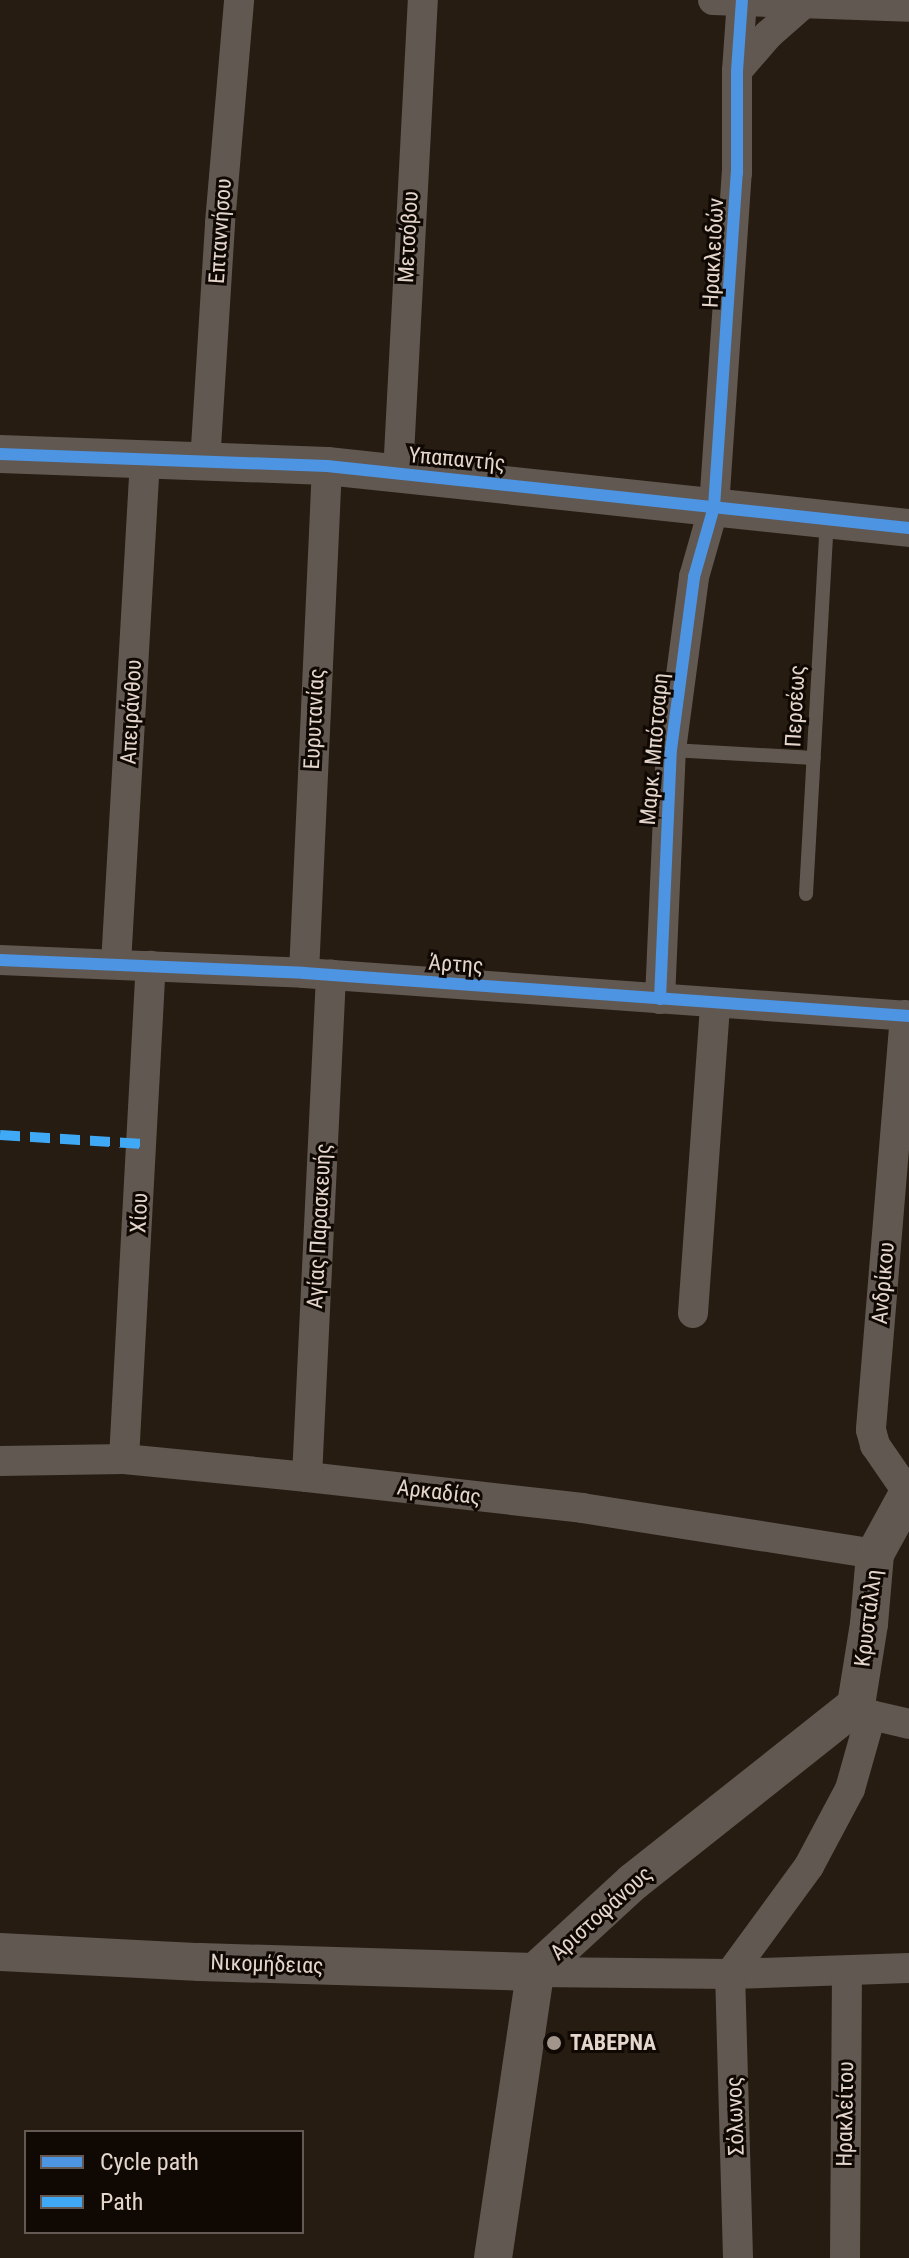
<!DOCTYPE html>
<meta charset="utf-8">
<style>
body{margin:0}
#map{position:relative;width:909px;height:2258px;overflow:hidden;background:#261c12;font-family:"Roboto Condensed",sans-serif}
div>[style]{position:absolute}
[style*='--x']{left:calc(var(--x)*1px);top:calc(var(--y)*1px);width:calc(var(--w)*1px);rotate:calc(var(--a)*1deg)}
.service>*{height:14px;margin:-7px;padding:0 7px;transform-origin:7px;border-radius:7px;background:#615851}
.minor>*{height:30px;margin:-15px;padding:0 15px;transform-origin:15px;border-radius:15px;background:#615851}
.tertiary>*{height:38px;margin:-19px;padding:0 19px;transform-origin:19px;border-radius:19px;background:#615851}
.quiet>*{height:10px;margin-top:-5px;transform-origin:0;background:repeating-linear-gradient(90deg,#3fa9f5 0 20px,transparent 0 30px)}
.cycleway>*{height:12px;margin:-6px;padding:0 6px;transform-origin:6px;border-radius:6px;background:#4d94e3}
.dots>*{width:22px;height:22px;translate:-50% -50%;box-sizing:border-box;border:4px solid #100803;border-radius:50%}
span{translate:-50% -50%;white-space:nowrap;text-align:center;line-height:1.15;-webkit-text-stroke:6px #100803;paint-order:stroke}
.street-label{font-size:22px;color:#e4d6cc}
.poi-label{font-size:22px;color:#e4d6cc;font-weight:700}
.left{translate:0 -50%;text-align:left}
.legend{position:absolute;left:24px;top:2130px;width:280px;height:104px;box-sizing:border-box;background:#100803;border:2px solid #655a53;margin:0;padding:10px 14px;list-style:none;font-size:24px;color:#e4d6cc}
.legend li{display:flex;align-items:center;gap:16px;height:40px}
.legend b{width:40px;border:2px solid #655a53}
</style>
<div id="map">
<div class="service">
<i style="--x:671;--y:750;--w:143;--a:3.2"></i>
<i style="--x:806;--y:894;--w:374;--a:-86.8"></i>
</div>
<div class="minor">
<i style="--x:713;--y:0;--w:196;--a:2"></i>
<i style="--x:737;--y:71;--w:48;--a:-49.3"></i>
<i style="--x:768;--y:35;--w:45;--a:-41.4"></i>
<i style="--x:205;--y:463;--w:240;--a:-86.4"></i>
<i style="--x:220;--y:223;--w:224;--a:-85.1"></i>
<i style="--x:398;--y:474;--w:475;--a:-87"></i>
<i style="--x:0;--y:960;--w:304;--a:2.4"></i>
<i style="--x:304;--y:973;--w:607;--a:4.07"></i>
<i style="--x:116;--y:964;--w:505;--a:-86.71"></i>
<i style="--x:304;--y:973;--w:508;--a:-87.4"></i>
<i style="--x:660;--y:999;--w:249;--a:-87.5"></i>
<i style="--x:671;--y:750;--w:175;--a:-82.4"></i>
<i style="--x:694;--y:577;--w:73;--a:-74.1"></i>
<i style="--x:714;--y:507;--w:335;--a:-86.1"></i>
<i style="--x:737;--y:173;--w:102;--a:-90"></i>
<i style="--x:737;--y:71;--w:71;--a:-86"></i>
<i style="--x:905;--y:1015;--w:416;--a:94.7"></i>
<i style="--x:871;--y:1430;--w:16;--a:75"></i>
<i style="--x:875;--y:1445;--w:58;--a:55.5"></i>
<i style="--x:693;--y:1313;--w:311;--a:-85.9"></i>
<i style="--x:124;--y:1459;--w:494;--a:-86.9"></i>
<i style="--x:0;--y:1461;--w:124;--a:-0.9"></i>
<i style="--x:124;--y:1459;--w:184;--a:5.6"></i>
<i style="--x:307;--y:1477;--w:277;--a:6.4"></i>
<i style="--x:582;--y:1508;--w:297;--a:8.9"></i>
<i style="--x:307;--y:1477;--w:503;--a:-87.26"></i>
<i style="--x:856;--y:1705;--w:18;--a:34"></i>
<i style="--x:871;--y:1715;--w:39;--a:13"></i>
<i style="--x:535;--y:1972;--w:195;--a:0.6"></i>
<i style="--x:730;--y:1974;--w:179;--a:-1.9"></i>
<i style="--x:738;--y:2258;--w:284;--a:-91.6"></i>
<i style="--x:730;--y:1974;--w:134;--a:-53.8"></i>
<i style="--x:809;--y:1866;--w:87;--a:-62"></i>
<i style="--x:850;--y:1789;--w:77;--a:-74.2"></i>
<i style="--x:845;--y:2258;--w:287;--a:-89.6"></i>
</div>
<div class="tertiary">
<i style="--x:0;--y:454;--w:327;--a:2.1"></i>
<i style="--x:327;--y:466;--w:585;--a:6.08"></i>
<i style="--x:0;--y:1952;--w:200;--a:2.9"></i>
<i style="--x:200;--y:1962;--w:335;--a:1.7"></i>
<i style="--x:493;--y:2258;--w:289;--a:-81.6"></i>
<i style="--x:535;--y:1972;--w:133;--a:-42.6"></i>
<i style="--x:633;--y:1882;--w:285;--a:-38.4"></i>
<i style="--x:856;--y:1705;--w:82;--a:-80.9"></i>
<i style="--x:869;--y:1624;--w:70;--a:-85.1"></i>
<i style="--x:875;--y:1554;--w:71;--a:-61.3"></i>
</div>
<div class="quiet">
<i style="--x:0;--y:1135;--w:143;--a:3.6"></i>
</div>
<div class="cycleway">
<i style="--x:0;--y:454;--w:327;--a:2.1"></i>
<i style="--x:327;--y:466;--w:585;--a:6.08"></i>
<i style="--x:0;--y:960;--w:304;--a:2.4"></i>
<i style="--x:304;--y:973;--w:607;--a:4.07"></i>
<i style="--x:660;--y:999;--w:249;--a:-87.5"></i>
<i style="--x:671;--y:750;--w:175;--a:-82.4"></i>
<i style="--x:694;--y:577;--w:73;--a:-74.1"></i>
<i style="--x:714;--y:507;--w:335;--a:-86.1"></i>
<i style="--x:737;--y:173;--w:102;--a:-90"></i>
<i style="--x:737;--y:71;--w:71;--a:-86"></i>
</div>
<div class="dots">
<i style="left:554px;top:2043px;background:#a2958b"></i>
</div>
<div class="street-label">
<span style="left:220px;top:231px;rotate:-86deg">Επταννήσου</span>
<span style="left:408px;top:237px;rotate:-87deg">Μετσόβου</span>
<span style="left:713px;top:253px;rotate:-87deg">Ηρακλειδών</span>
<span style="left:457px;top:459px;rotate:5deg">Υπαπαντής</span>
<span style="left:795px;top:706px;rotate:-87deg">Περσέως</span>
<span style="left:131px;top:712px;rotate:-87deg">Απειράνθου</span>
<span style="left:314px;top:719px;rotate:-87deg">Ευρυτανίας</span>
<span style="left:654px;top:749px;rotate:-85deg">Μαρκ. Μπότσαρη</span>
<span style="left:456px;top:964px;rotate:4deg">Άρτης</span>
<span style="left:139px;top:1213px;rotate:-87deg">Χίου</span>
<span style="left:319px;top:1226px;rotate:-87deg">Αγίας Παρασκευής</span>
<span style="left:883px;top:1283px;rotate:-85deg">Ανδρίκου</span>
<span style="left:439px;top:1492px;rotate:7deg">Αρκαδίας</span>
<span style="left:868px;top:1618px;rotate:-83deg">Κρυστάλλη</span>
<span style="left:601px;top:1913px;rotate:-42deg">Αριστοφάνους</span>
<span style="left:267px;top:1964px;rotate:2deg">Νικομήδειας</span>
<span style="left:845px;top:2114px;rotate:-89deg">Ηρακλείτου</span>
<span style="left:735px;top:2116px;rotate:-92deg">Σόλωνος</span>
</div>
<div class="poi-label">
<span class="left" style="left:570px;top:2043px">ΤΑΒΕΡΝΑ</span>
</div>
<ul class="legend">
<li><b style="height:10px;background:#4d94e3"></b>Cycle path</li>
<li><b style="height:10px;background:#3fa9f5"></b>Path</li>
</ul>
</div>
